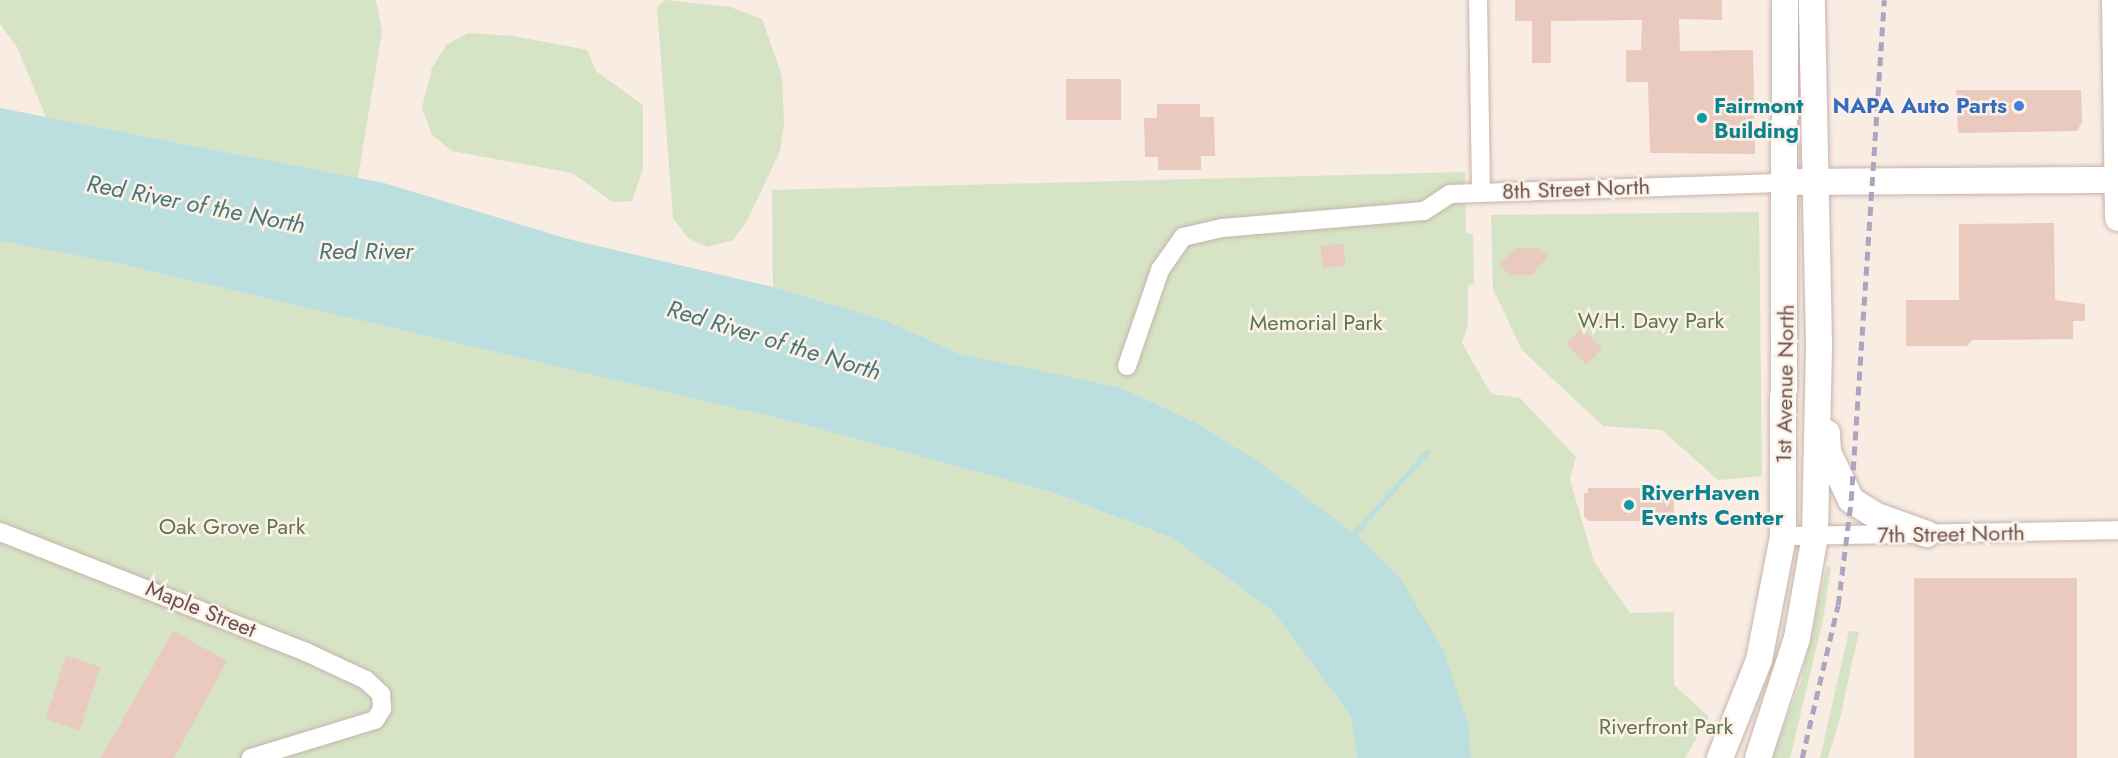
<!DOCTYPE html>
<style>
body{margin:0}
#map{position:relative;width:2118px;height:758px;overflow:hidden;background:#f8ece3;font-family:Jost,sans-serif}
div>[style]{position:absolute}
[style*='--x']{left:calc(var(--x)*1px);top:calc(var(--y)*1px);width:calc(var(--w)*1px);rotate:calc(var(--a)*1deg)}
.green>*{inset:0;background:#d6e3c4}
.water>*{inset:0;background:#bbdede}
.stream>*{height:5px;margin:-2.5px;padding:0 2.5px;transform-origin:2.5px;border-radius:2.5px;background:#bbdede}
.building>*{inset:0;background:#eac9be;transform-origin:0 0}
.roads{filter:drop-shadow(0 0 2px #c7b3ac) drop-shadow(0 0 2px #c7b3ac)}
.street>*{height:18px;margin:-9px;padding:0 9px;transform-origin:9px;border-radius:9px;background:#fff}
.secondary>*{height:26px;margin:-13px;padding:0 13px;transform-origin:13px;border-radius:13px;background:#fff}
.rail>*{height:4.5px;margin-top:-2.25px;transform-origin:0;background:repeating-linear-gradient(90deg,#aea4bf 0 9px,transparent 0 15px)}
.dots>*{width:16px;height:16px;translate:-50% -50%;box-sizing:border-box;border:3px solid #fcf1e8;border-radius:50%}
span{translate:-50% -50%;white-space:nowrap;text-align:center;line-height:1.15;-webkit-text-stroke:5px #fcf1e8;paint-order:stroke}
.culture-label{font-size:22px;color:#0d838f;font-weight:700}
.left{translate:0 -50%;text-align:left}
.shop-label{font-size:22px;color:#366cbe;font-weight:700}
.right{translate:-100% -50%;text-align:right}
.street-label{font-size:22px;color:#6c534d}
.park-label{font-size:22px;color:#5e764a}
.water-label{font-size:24px;color:#477777;font-style:italic}
</style>
<div id="map">
<div class="green">
<i style="clip-path:polygon(0 0,376px 0,382px 31px,358px 178px,46px 117px,17px 47px,0 24px)"></i>
<i style="clip-path:polygon(665px 0,730px 7px,762px 19px,782px 76px,784px 123px,780px 151px,747px 221px,733px 240px,707px 247px,688px 238px,673px 218px,657px 7px)"></i>
<i style="clip-path:polygon(468px 33px,513px 36px,587px 50px,596px 71px,643px 105px,643px 169px,632px 201px,613px 202px,572px 173px,452px 151px,432px 135px,422px 108px,432px 68px,446px 45px)"></i>
<i style="clip-path:polygon(1465px 172px,1466px 233px,1473px 234px,1474px 284px,1468px 285px,1468px 324px,1462px 343px,1491px 394px,1520px 398px,1576px 457px,1570px 480px,1594px 562px,1630px 613px,1674px 612px,1674px 685px,1709px 717px,1685px 758px,1471px 758px,1469px 727px,1354px 533px,1262px 464px,1199px 424px,1119px 387px,960px 354px,885px 320px,773px 287px,772px 190px)"></i>
<i style="clip-path:polygon(1759px 212px,1762px 476px,1718px 480px,1662px 430px,1603px 426px,1522px 350px,1493px 289px,1491px 215px)"></i>
<i style="clip-path:polygon(0 241px,120px 264px,790px 421px,1051px 492px,1172px 538px,1273px 611px,1351px 716px,1357px 758px,0 758px)"></i>
<i style="clip-path:polygon(1827px 566px,1831px 567px,1823px 620px,1790px 758px,1772px 758px,1801px 681px)"></i>
<i style="clip-path:polygon(1849px 631px,1859px 632px,1840px 718px,1828px 758px,1820px 758px)"></i>
</div>
<div class="water">
<i style="clip-path:polygon(0 108px,384px 183px,568px 239px,773px 287px,885px 320px,960px 354px,1119px 387px,1199px 424px,1262px 464px,1354px 533px,1401px 579px,1443px 650px,1469px 727px,1471px 758px,1357px 758px,1351px 716px,1273px 611px,1172px 538px,1051px 492px,790px 421px,120px 264px,0 241px)"></i>
</div>
<div class="stream">
<i style="--x:1350;--y:538;--w:115;--a:-48.2"></i>
</div>
<div class="building">
<i style="clip-path:polygon(1515px 0,1722px 0,1722px 20px,1679px 19px,1680px 51px,1753px 50px,1755px 154px,1650px 153px,1648px 82px,1626px 82px,1626px 50px,1641px 50px,1642px 20px,1551px 21px,1551px 63px,1532px 63px,1532px 21px,1515px 21px)"></i>
<i style="left:1121px;top:79px;width:41px;height:55px;rotate:90deg"></i>
<i style="clip-path:polygon(1956px 90px,2081px 90px,2082px 122px,2077px 131px,1958px 133px)"></i>
<i style="clip-path:polygon(1157px 104px,1200px 104px,1200px 117px,1214px 117px,1215px 156px,1201px 156px,1201px 170px,1158px 170px,1158px 157px,1145px 157px,1144px 118px,1157px 118px)"></i>
<i style="clip-path:polygon(2054px 223px,2055px 300px,2085px 304px,2085px 321px,2073px 321px,2073px 339px,1972px 340px,1967px 346px,1906px 346px,1906px 300px,1959px 300px,1959px 224px)"></i>
<i style="left:1344px;top:244px;width:22px;height:23px;rotate:87deg"></i>
<i style="clip-path:polygon(1516px 248px,1539px 248px,1548px 256px,1532px 275px,1511px 275px,1499px 266px)"></i>
<i style="left:1582px;top:328px;width:29px;height:22px;rotate:46deg"></i>
<i style="clip-path:polygon(1588px 488px,1674px 488px,1674px 521px,1588px 521px,1584px 516px,1584px 493px,1588px 493px)"></i>
<i style="left:2077px;top:578px;width:180px;height:163px;rotate:90deg"></i>
<i style="clip-path:polygon(173px 631px,227px 661px,174px 758px,101px 758px)"></i>
<i style="left:66px;top:656px;width:36px;height:66px;rotate:18deg"></i>
</div>
<div class="roads">
<div class="street">
<i style="--x:1478;--y:0;--w:193;--a:89.1"></i>
<i style="--x:1127;--y:366;--w:102;--a:-71"></i>
<i style="--x:1160;--y:270;--w:40;--a:-55.1"></i>
<i style="--x:1183;--y:237;--w:40;--a:-13"></i>
<i style="--x:1222;--y:228;--w:203;--a:-4.8"></i>
<i style="--x:1424;--y:211;--w:31;--a:-33"></i>
<i style="--x:1450;--y:194;--w:336;--a:-1.9"></i>
<i style="--x:0;--y:532;--w:329;--a:21.4"></i>
<i style="--x:306;--y:652;--w:66;--a:25"></i>
<i style="--x:366;--y:680;--w:21;--a:43"></i>
<i style="--x:381;--y:694;--w:15;--a:86"></i>
<i style="--x:382;--y:709;--w:13;--a:122"></i>
<i style="--x:375;--y:720;--w:130;--a:163"></i>
<i style="--x:1783;--y:536;--w:335;--a:-1"></i>
</div>
<div class="secondary">
<i style="--x:2115;--y:0;--w:218;--a:89.2"></i>
<i style="--x:1800;--y:182;--w:318;--a:-0.4"></i>
<i style="--x:1827;--y:433;--w:19;--a:87"></i>
<i style="--x:1828;--y:452;--w:53;--a:64.4"></i>
<i style="--x:1851;--y:500;--w:31;--a:32"></i>
<i style="--x:1877;--y:516;--w:53;--a:19.8"></i>
<i style="--x:1720;--y:758;--w:105;--a:-68.3"></i>
<i style="--x:1759;--y:660;--w:126;--a:-79"></i>
<i style="--x:1783;--y:536;--w:536;--a:-89.79"></i>
<i style="--x:1758;--y:758;--w:126;--a:-72"></i>
<i style="--x:1797;--y:638;--w:104;--a:-80"></i>
<i style="--x:1815;--y:536;--w:192;--a:-88.8"></i>
<i style="--x:1819;--y:344;--w:344;--a:-91.2"></i>
</div>
</div>
<div class="rail">
<i style="--x:1802;--y:758;--w:157;--a:-76.8"></i>
<i style="--x:1838;--y:605;--w:106;--a:-82.9"></i>
<i style="--x:1851;--y:500;--w:501;--a:-86.22"></i>
</div>
<div class="dots">
<i style="left:2019px;top:106px;background:#3f7fe0"></i>
<i style="left:1702px;top:118px;background:#0f9aa8"></i>
<i style="left:1629px;top:505px;background:#0f9aa8"></i>
</div>
<div class="culture-label">
<span class="left" style="left:1714px;top:118px">Fairmont<br>Building</span>
<span class="left" style="left:1641px;top:505px">RiverHaven<br>Events Center</span>
</div>
<div class="shop-label">
<span class="right" style="left:2007px;top:106px">NAPA Auto Parts</span>
</div>
<div class="street-label">
<span style="left:1576px;top:189px;rotate:-2deg">8th Street North</span>
<span style="left:1785px;top:384px;rotate:-89deg">1st Avenue North</span>
<span style="left:1951px;top:534px;rotate:-1deg">7th Street North</span>
<span style="left:201px;top:609px;rotate:22deg">Maple Street</span>
</div>
<div class="park-label">
<span style="left:1651px;top:321px">W.H. Davy Park</span>
<span style="left:1316px;top:323px">Memorial Park</span>
<span style="left:232px;top:527px">Oak Grove Park</span>
<span style="left:1666px;top:727px">Riverfront Park</span>
</div>
<div class="water-label">
<span style="left:196px;top:204px;rotate:11deg">Red River of the North</span>
<span style="left:366px;top:251px">Red River</span>
<span style="left:774px;top:340px;rotate:17deg">Red River of the North</span>
</div>
</div>
